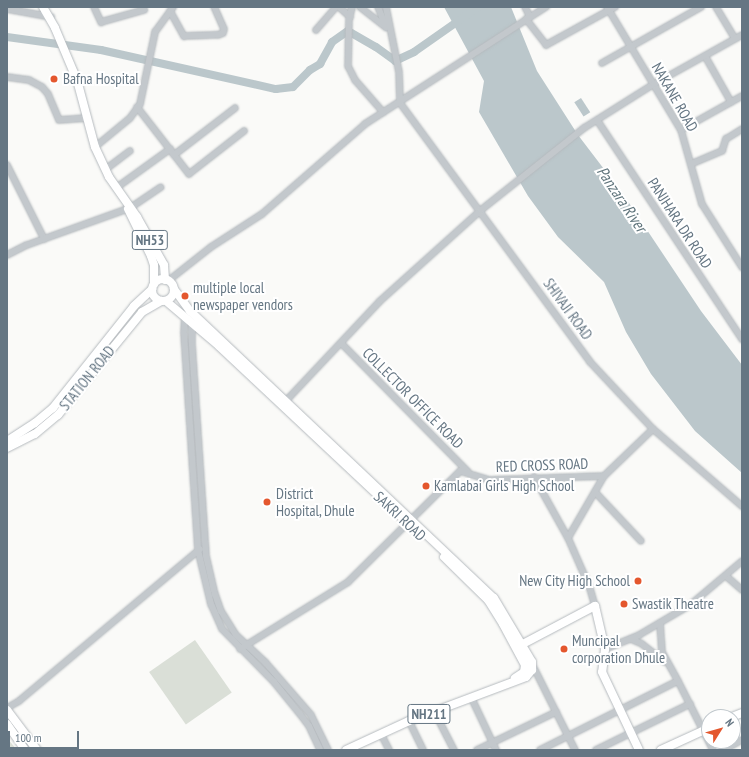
<!DOCTYPE html>
<style>
body{margin:0}
#map{position:relative;width:749px;height:757px;overflow:hidden;background:#fafaf8;font-family:"PT Sans Narrow",sans-serif}
div>[style]{position:absolute}
[style*='--x']{left:calc(var(--x)*1px);top:calc(var(--y)*1px);width:calc(var(--w)*1px);rotate:calc(var(--a)*1deg)}
.green>*{inset:0;background:#dadfd7;transform-origin:0 0}
.water>*{inset:0;background:#bbc7cb;transform-origin:0 0}
.river>*{height:8px;margin:-4px;padding:0 4px;transform-origin:4px;border-radius:4px;background:#bbc7cb}
.roads{filter:drop-shadow(0 0 1px #b5babe) drop-shadow(0 0 1px #b5babe)}
.minor>*{height:6px;margin:-3px;padding:0 3px;transform-origin:3px;border-radius:3px;background:#c3c8cc}
.major>*{height:8px;margin:-4px;padding:0 4px;transform-origin:4px;border-radius:4px;background:#fff}
.major>.ring{margin:-4px;padding:0;box-sizing:content-box;background:none;border:8px solid #fff;border-radius:50%}
.dots>*{width:11px;height:11px;translate:-50% -50%;box-sizing:border-box;border:2px solid #fff;border-radius:50%}
span{translate:-50% -50%;white-space:nowrap;text-align:center;line-height:1.15;-webkit-text-stroke:4px #fff;paint-order:stroke}
.shield-label span{padding:1px 3px;background:#fff;border:1px solid;border-radius:3px;-webkit-text-stroke-width:0}
.shield-label{font-size:14px;color:#657683;font-weight:700}
.poi-label{font-size:15px;color:#657683}
.left{translate:0 -50%;text-align:left}
.right{translate:-100% -50%;text-align:right}
.street-label{font-size:15px;color:#657683}
.water-label{font-size:16px;color:#60757c;font-style:italic}
.frame{position:absolute;inset:0;border:8px solid #657683;pointer-events:none}
.north{position:absolute;left:701px;top:709px;width:40px;height:40px;box-sizing:border-box;background:#fff;border:1px solid #c1c8cd;border-radius:50%;rotate:53deg;font-size:11px;font-weight:700;line-height:16px;text-align:center;color:#657683}
.north::after{content:'';display:block;margin:auto;width:14px;height:18px;background:#e4572e;clip-path:polygon(50% 0,100% 100%,50% 72%,0 100%)}
.scale{position:absolute;left:8px;top:731px;width:71px;height:18px;box-sizing:border-box;border:2px solid #657683;border-top:0;padding-left:5px;font-size:12px;line-height:14px;white-space:nowrap;color:#657683;-webkit-text-stroke:3px #fff;paint-order:stroke}
</style>
<div id="map">
<div class="green">
<i style="left:195px;top:640px;width:64px;height:56px;rotate:55deg"></i>
<i style="clip-path:polygon(7px 738px,17px 750px,7px 750px)"></i>
</div>
<div class="water">
<i style="clip-path:polygon(444px 7px,511px 7px,537px 71px,578px 135px,623px 194px,701px 311px,742px 365px,742px 473px,695px 431px,651px 374px,626px 332px,604px 282px,558px 237px,528px 196px,479px 112px,484px 81px)"></i>
<i style="left:581px;top:98px;width:17px;height:8px;rotate:57deg"></i>
</div>
<div class="river">
<i style="--x:7;--y:37;--w:95;--a:7.9"></i>
<i style="--x:101;--y:50;--w:179;--a:12.6"></i>
<i style="--x:276;--y:89;--w:17;--a:-7"></i>
<i style="--x:293;--y:87;--w:24;--a:-45"></i>
<i style="--x:310;--y:70;--w:12;--a:-31"></i>
<i style="--x:320;--y:64;--w:25;--a:-61"></i>
<i style="--x:332;--y:42;--w:19;--a:-35"></i>
<i style="--x:348;--y:31;--w:32;--a:30"></i>
<i style="--x:376;--y:47;--w:24;--a:36"></i>
<i style="--x:395;--y:61;--w:21;--a:-25"></i>
<i style="--x:414;--y:52;--w:78;--a:-35.1"></i>
</div>
<div class="roads">
<div class="minor">
<i style="--x:94;--y:7;--w:17;--a:65"></i>
<i style="--x:101;--y:22;--w:45;--a:-15.6"></i>
<i style="--x:339;--y:7;--w:15;--a:42"></i>
<i style="--x:352;--y:7;--w:13;--a:103"></i>
<i style="--x:349;--y:20;--w:46;--a:91.2"></i>
<i style="--x:348;--y:66;--w:16;--a:63"></i>
<i style="--x:355;--y:80;--w:43;--a:48.8"></i>
<i style="--x:360;--y:7;--w:33;--a:38"></i>
<i style="--x:378;--y:7;--w:22;--a:68"></i>
<i style="--x:386;--y:7;--w:66;--a:78.7"></i>
<i style="--x:399;--y:72;--w:31;--a:88"></i>
<i style="--x:400;--y:103;--w:321;--a:53.7"></i>
<i style="--x:590;--y:362;--w:92;--a:46.8"></i>
<i style="--x:653;--y:429;--w:118;--a:40.9"></i>
<i style="--x:525;--y:7;--w:11;--a:63"></i>
<i style="--x:607;--y:7;--w:144;--a:59"></i>
<i style="--x:681;--y:130;--w:77;--a:74.2"></i>
<i style="--x:702;--y:204;--w:75;--a:57.6"></i>
<i style="--x:716;--y:7;--w:37;--a:59"></i>
<i style="--x:7;--y:9;--w:45;--a:10.3"></i>
<i style="--x:170;--y:11;--w:29;--a:61"></i>
<i style="--x:184;--y:36;--w:34;--a:-2"></i>
<i style="--x:218;--y:35;--w:5;--a:-22"></i>
<i style="--x:223;--y:33;--w:4;--a:-76"></i>
<i style="--x:224;--y:29;--w:24;--a:-114"></i>
<i style="--x:526;--y:19;--w:33;--a:52"></i>
<i style="--x:546;--y:45;--w:79;--a:-28.8"></i>
<i style="--x:316;--y:30;--w:30;--a:-49"></i>
<i style="--x:705;--y:56;--w:53;--a:60.5"></i>
<i style="--x:602;--y:63;--w:114;--a:-29.5"></i>
<i style="--x:7;--y:77;--w:22;--a:8"></i>
<i style="--x:29;--y:80;--w:15;--a:28"></i>
<i style="--x:42;--y:87;--w:9;--a:49"></i>
<i style="--x:48;--y:94;--w:28;--a:67"></i>
<i style="--x:59;--y:120;--w:28;--a:-4"></i>
<i style="--x:137;--y:107;--w:85;--a:52.2"></i>
<i style="--x:189;--y:174;--w:70;--a:-38"></i>
<i style="--x:597;--y:120;--w:263;--a:56.5"></i>
<i style="--x:681;--y:130;--w:70;--a:-29.1"></i>
<i style="--x:95;--y:147;--w:45;--a:-39.6"></i>
<i style="--x:130;--y:118;--w:17;--a:-54"></i>
<i style="--x:140;--y:104;--w:74;--a:-78.2"></i>
<i style="--x:155;--y:32;--w:31;--a:-54"></i>
<i style="--x:174;--y:155;--w:77;--a:-37.6"></i>
<i style="--x:691;--y:164;--w:34;--a:-23"></i>
<i style="--x:722;--y:151;--w:13;--a:-72"></i>
<i style="--x:726;--y:139;--w:19;--a:-32"></i>
<i style="--x:7;--y:165;--w:83;--a:63.4"></i>
<i style="--x:106;--y:169;--w:30;--a:-37"></i>
<i style="--x:116;--y:188;--w:67;--a:-35.8"></i>
<i style="--x:7;--y:255;--w:22;--a:-27"></i>
<i style="--x:27;--y:245;--w:109;--a:-19.8"></i>
<i style="--x:130;--y:208;--w:37;--a:-34"></i>
<i style="--x:168;--y:281;--w:55;--a:-38.3"></i>
<i style="--x:211;--y:247;--w:61;--a:-32.9"></i>
<i style="--x:262;--y:214;--w:137;--a:-41.1"></i>
<i style="--x:365;--y:124;--w:216;--a:-32.9"></i>
<i style="--x:185;--y:317;--w:16;--a:94"></i>
<i style="--x:184;--y:333;--w:217;--a:86.3"></i>
<i style="--x:198;--y:550;--w:56;--a:76.5"></i>
<i style="--x:211;--y:604;--w:27;--a:66"></i>
<i style="--x:222;--y:629;--w:74;--a:45.5"></i>
<i style="--x:274;--y:682;--w:41;--a:50.9"></i>
<i style="--x:300;--y:714;--w:15;--a:53"></i>
<i style="--x:309;--y:726;--w:26;--a:65"></i>
<i style="--x:192;--y:323;--w:22;--a:90"></i>
<i style="--x:192;--y:345;--w:211;--a:86.2"></i>
<i style="--x:206;--y:556;--w:39;--a:77"></i>
<i style="--x:215;--y:594;--w:18;--a:71"></i>
<i style="--x:221;--y:611;--w:28;--a:58"></i>
<i style="--x:236;--y:635;--w:40;--a:43"></i>
<i style="--x:265;--y:662;--w:70;--a:49"></i>
<i style="--x:311;--y:715;--w:39;--a:64"></i>
<i style="--x:341;--y:343;--w:181;--a:45.4"></i>
<i style="--x:283;--y:404;--w:141;--a:-46.7"></i>
<i style="--x:380;--y:301;--w:136;--a:-42"></i>
<i style="--x:481;--y:210;--w:132;--a:-38.5"></i>
<i style="--x:584;--y:128;--w:83;--a:-32.2"></i>
<i style="--x:654;--y:84;--w:101;--a:-29.1"></i>
<i style="--x:534;--y:477;--w:70;--a:60.9"></i>
<i style="--x:595;--y:492;--w:67;--a:46.8"></i>
<i style="--x:726;--y:576;--w:21;--a:41"></i>
<i style="--x:595;--y:606;--w:19;--a:-106"></i>
<i style="--x:590;--y:588;--w:55;--a:-113.7"></i>
<i style="--x:568;--y:538;--w:72;--a:-59.9"></i>
<i style="--x:660;--y:623;--w:29;--a:86"></i>
<i style="--x:662;--y:652;--w:33;--a:61"></i>
<i style="--x:631;--y:639;--w:12;--a:24"></i>
<i style="--x:642;--y:644;--w:29;--a:38"></i>
<i style="--x:240;--y:649;--w:127;--a:-31.8"></i>
<i style="--x:348;--y:582;--w:158;--a:-44.7"></i>
<i style="--x:460;--y:471;--w:31;--a:17"></i>
<i style="--x:490;--y:480;--w:114;--a:-2"></i>
<i style="--x:604;--y:476;--w:68;--a:-43.8"></i>
<i style="--x:605;--y:649;--w:37;--a:-22"></i>
<i style="--x:639;--y:635;--w:59;--a:-30.5"></i>
<i style="--x:690;--y:605;--w:68;--a:-40.2"></i>
<i style="--x:532;--y:664;--w:96;--a:63.4"></i>
<i style="--x:471;--y:697;--w:59;--a:64.7"></i>
<i style="--x:7;--y:708;--w:14;--a:-30"></i>
<i style="--x:19;--y:701;--w:236;--a:-40"></i>
<i style="--x:434;--y:711;--w:44;--a:62.9"></i>
<i style="--x:409;--y:721;--w:32;--a:64"></i>
<i style="--x:381;--y:734;--w:18;--a:63"></i>
<i style="--x:477;--y:750;--w:88;--a:-25.7"></i>
<i style="--x:540;--y:750;--w:154;--a:-26.6"></i>
<i style="--x:678;--y:681;--w:77;--a:63.1"></i>
<i style="--x:596;--y:750;--w:105;--a:-26.1"></i>
<i style="--x:723;--y:750;--w:21;--a:-28"></i>
</div>
<div class="major">
<i style="--x:43;--y:7;--w:24;--a:60"></i>
<i style="--x:55;--y:28;--w:56;--a:67.1"></i>
<i style="--x:77;--y:80;--w:69;--a:75"></i>
<i style="--x:95;--y:147;--w:33;--a:65"></i>
<i style="--x:109;--y:177;--w:49;--a:55"></i>
<i style="--x:137;--y:217;--w:55;--a:60.6"></i>
<i style="--x:164;--y:265;--w:15;--a:86"></i>
<i style="--x:128;--y:209;--w:52;--a:63.9"></i>
<i style="--x:151;--y:256;--w:9;--a:72"></i>
<i style="--x:154;--y:265;--w:19;--a:90"></i>
<i class="ring" style="left:152px;top:279px;width:14px;height:14px"></i>
<i style="--x:174;--y:289;--w:27;--a:54"></i>
<i style="--x:190;--y:311;--w:418;--a:43.4"></i>
<i style="--x:494;--y:598;--w:74;--a:59.3"></i>
<i style="--x:532;--y:662;--w:8;--a:90"></i>
<i style="--x:532;--y:670;--w:9;--a:131"></i>
<i style="--x:526;--y:677;--w:125;--a:159.4"></i>
<i style="--x:409;--y:721;--w:69;--a:155.3"></i>
<i style="--x:166;--y:301;--w:70;--a:40.3"></i>
<i style="--x:219;--y:346;--w:265;--a:43.2"></i>
<i style="--x:7;--y:441;--w:33;--a:-33"></i>
<i style="--x:35;--y:423;--w:23;--a:-40"></i>
<i style="--x:53;--y:408;--w:130;--a:-51.5"></i>
<i style="--x:134;--y:306;--w:25;--a:-43"></i>
<i style="--x:7;--y:448;--w:31;--a:-27"></i>
<i style="--x:35;--y:434;--w:30;--a:-40"></i>
<i style="--x:58;--y:415;--w:133;--a:-50.8"></i>
<i style="--x:142;--y:312;--w:22;--a:-30"></i>
<i style="--x:444;--y:557;--w:62;--a:44.3"></i>
<i style="--x:488;--y:600;--w:28;--a:58"></i>
<i style="--x:503;--y:624;--w:47;--a:61.8"></i>
<i style="--x:525;--y:665;--w:7;--a:98"></i>
<i style="--x:524;--y:672;--w:11;--a:146"></i>
<i style="--x:519;--y:646;--w:86;--a:-27.8"></i>
<i style="--x:595;--y:606;--w:44;--a:76.9"></i>
<i style="--x:605;--y:649;--w:23;--a:97"></i>
<i style="--x:602;--y:672;--w:86;--a:64.6"></i>
<i style="--x:7;--y:710;--w:50;--a:53.1"></i>
<i style="--x:732;--y:717;--w:11;--a:-22"></i>
<i style="--x:7;--y:724;--w:32;--a:55"></i>
<i style="--x:661;--y:750;--w:53;--a:-24.6"></i>
</div>
</div>
<div class="dots">
<i style="left:54px;top:79px;background:#e4572e"></i>
<i style="left:185px;top:296px;background:#e4572e"></i>
<i style="left:426px;top:486px;background:#e4572e"></i>
<i style="left:267px;top:502px;background:#e4572e"></i>
<i style="left:638px;top:581px;background:#e4572e"></i>
<i style="left:624px;top:604px;background:#e4572e"></i>
<i style="left:564px;top:649px;background:#e4572e"></i>
</div>
<div class="shield-label">
<span style="left:150px;top:240px">NH53</span>
<span style="left:429px;top:714px">NH211</span>
</div>
<div class="poi-label">
<span class="left" style="left:63px;top:79px">Bafna Hospital</span>
<span class="left" style="left:193px;top:296px">multiple local<br>newspaper vendors</span>
<span class="left" style="left:434px;top:486px">Kamlabai Girls High School</span>
<span class="left" style="left:276px;top:502px">District<br>Hospital, Dhule</span>
<span class="right" style="left:630px;top:581px">New City High School</span>
<span class="left" style="left:632px;top:604px">Swastik Theatre</span>
<span class="left" style="left:572px;top:649px">Muncipal<br>corporation Dhule</span>
</div>
<div class="street-label">
<span style="left:675px;top:97px;rotate:60deg">NAKANE ROAD</span>
<span style="left:680px;top:223px;rotate:57deg">PANJHARA DR ROAD</span>
<span style="left:568px;top:309px;rotate:54deg">SHIVAJI ROAD</span>
<span style="left:87px;top:378px;rotate:-51deg">STATION ROAD</span>
<span style="left:413px;top:398px;rotate:45deg">COLLECTOR OFFICE ROAD</span>
<span style="left:542px;top:465px;rotate:-2deg">RED CROSS ROAD</span>
<span style="left:400px;top:516px;rotate:43deg">SAKRI ROAD</span>
</div>
<div class="water-label">
<span style="left:622px;top:199px;rotate:56deg">Panzara River</span>
</div>
<div class="frame"></div>
<div class="north">N</div>
<div class="scale">100 m</div>
</div>
